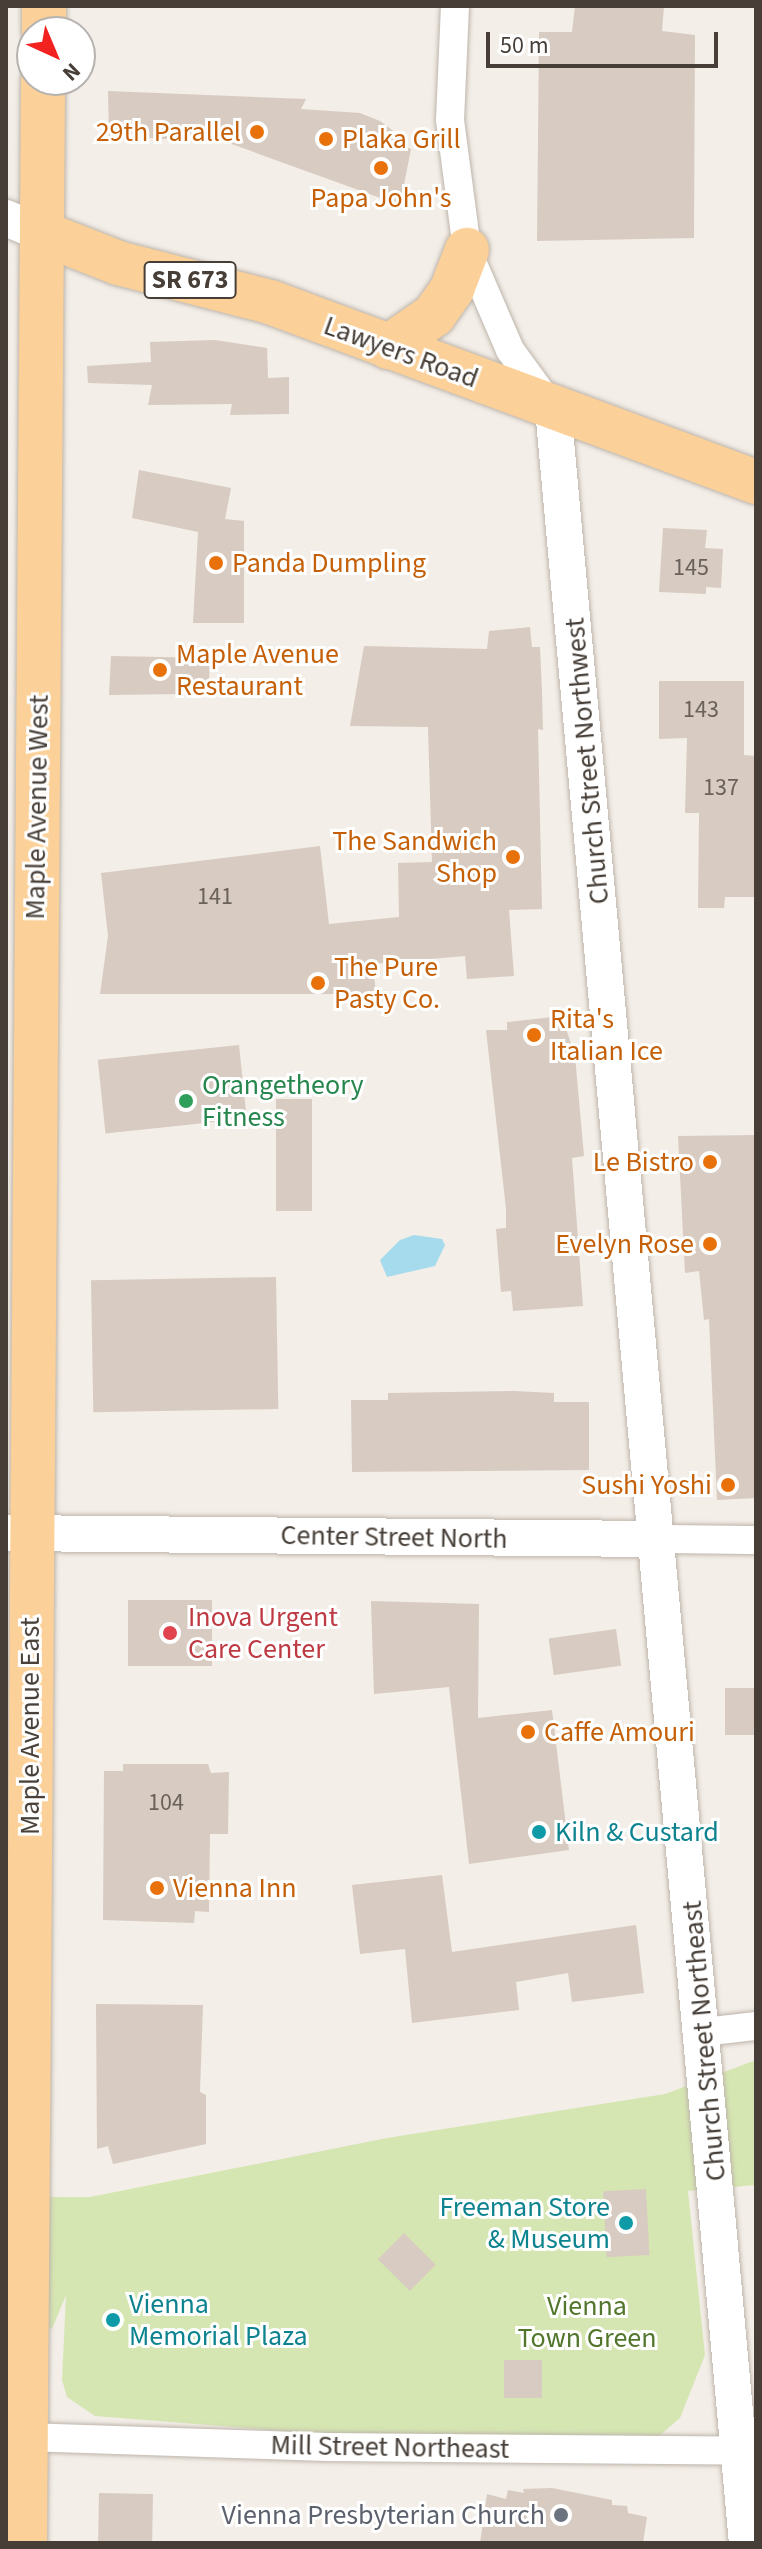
<!DOCTYPE html>
<style>
body{margin:0}
#map{position:relative;width:762px;height:2549px;overflow:hidden;background:#f3eee8;font-family:"Source Sans 3",sans-serif}
div>[style]{position:absolute}
[style*='--x']{left:calc(var(--x)*1px);top:calc(var(--y)*1px);width:calc(var(--w)*1px);rotate:calc(var(--a)*1deg)}
.green>*{inset:0;background:#d6e6b2}
.water>*{inset:0;background:#a6dbee}
.building>*{inset:0;background:#d8cbc1;transform-origin:0 0}
.roads{filter:drop-shadow(0 0 2px #beb5ab) drop-shadow(0 0 2px #beb5ab)}
.minor>*{height:28px;margin:-14px;padding:0 14px;transform-origin:14px;border-radius:14px;background:#fff}
.tertiary>*{height:36px;margin:-18px;padding:0 18px;transform-origin:18px;border-radius:18px;background:#fff}
.primary>*{height:44px;margin:-22px;padding:0 22px;transform-origin:22px;border-radius:22px;background:#fbd199}
.dots>*{width:22px;height:22px;translate:-50% -50%;box-sizing:border-box;border:4px solid #fff;border-radius:50%}
span{translate:-50% -50%;white-space:nowrap;text-align:center;line-height:1.15;-webkit-text-stroke:6px #fff;paint-order:stroke}
.number-label{font-size:24px;color:#6a615a}
.number-label span{-webkit-text-stroke-width:0}
.shield-label span{padding:2px 6px;background:#fff;border:2px solid;border-radius:6px;-webkit-text-stroke-width:0}
.shield-label{font-size:26px;color:#463e37;font-weight:700}
.food-label{font-size:28px;color:#c56008}
.right{translate:-100% -50%;text-align:right}
.left{translate:0 -50%;text-align:left}
.street-label{font-size:28px;color:#463e37}
.leisure-label{font-size:28px;color:#27864d}
.health-label{font-size:28px;color:#be3a42}
.culture-label{font-size:28px;color:#0d838f}
.park-label{font-size:28px;color:#52762c}
.worship-label{font-size:28px;color:#5b616d}
.frame{position:absolute;inset:0;border:8px solid #463e37;pointer-events:none}
.north{position:absolute;left:16px;top:16px;width:80px;height:80px;box-sizing:border-box;background:#fff;border:2px solid #b5b2af;border-radius:50%;rotate:136deg;font-size:22px;font-weight:700;line-height:32px;text-align:center;color:#463e37}
.north::after{content:'';display:block;margin:auto;width:28px;height:36px;background:#f22220;clip-path:polygon(50% 0,100% 100%,50% 72%,0 100%)}
.scale{position:absolute;left:486px;top:32px;width:232px;height:36px;box-sizing:border-box;border:4px solid #463e37;border-top:0;padding-left:10px;font-size:24px;line-height:28px;white-space:nowrap;color:#463e37;-webkit-text-stroke:6px #fff;paint-order:stroke}
</style>
<div id="map">
<div class="green">
<i style="clip-path:polygon(756px 2060px,756px 2185px,688px 2191px,705px 2355px,680px 2418px,659px 2436px,347px 2436px,95px 2416px,67px 2397px,62px 2380px,66px 2295px,52px 2329px,6px 2306px,6px 2197px,90px 2197px,387px 2138px,665px 2094px)"></i>
</div>
<div class="water">
<i style="clip-path:polygon(414px 1235px,442px 1239px,445px 1245px,435px 1266px,387px 1277px,380px 1260px,400px 1240px)"></i>
</div>
<div class="building">
<i style="clip-path:polygon(575px 6px,664px 6px,662px 31px,695px 35px,694px 238px,537px 241px,539px 32px,572px 32px)"></i>
<i style="clip-path:polygon(108px 91px,306px 99px,301px 109px,360px 113px,380px 121px,396px 133px,397px 144px,411px 149px,400px 205px,226px 142px,109px 136px)"></i>
<i style="clip-path:polygon(215px 340px,267px 348px,268px 378px,289px 377px,289px 414px,230px 415px,232px 404px,148px 405px,152px 385px,88px 383px,87px 366px,151px 362px,150px 342px)"></i>
<i style="clip-path:polygon(139px 470px,231px 488px,225px 519px,244px 521px,244px 623px,193px 623px,198px 532px,132px 518px)"></i>
<i style="clip-path:polygon(663px 528px,707px 530px,705px 548px,723px 549px,721px 588px,706px 587px,706px 594px,659px 592px)"></i>
<i style="clip-path:polygon(530px 627px,532px 647px,540px 647px,542px 692px,543px 730px,538px 729px,542px 909px,509px 910px,514px 976px,467px 979px,465px 956px,373px 964px,376px 994px,100px 994px,108px 936px,101px 873px,320px 846px,329px 924px,399px 917px,398px 863px,432px 862px,428px 727px,350px 726px,364px 646px,487px 649px,489px 631px)"></i>
<i style="clip-path:polygon(111px 656px,210px 658px,209px 682px,184px 682px,184px 694px,109px 695px)"></i>
<i style="clip-path:polygon(659px 681px,744px 681px,744px 755px,756px 756px,756px 897px,725px 897px,724px 908px,698px 908px,699px 813px,685px 813px,687px 738px,659px 739px)"></i>
<i style="clip-path:polygon(562px 1016px,575px 1056px,584px 1156px,572px 1158px,583px 1306px,513px 1311px,511px 1291px,501px 1292px,496px 1229px,506px 1228px,506px 1209px,486px 1030px,507px 1030px,507px 1022px)"></i>
<i style="left:239px;top:1045px;width:74px;height:142px;rotate:84deg"></i>
<i style="left:276px;top:1099px;width:36px;height:112px"></i>
<i style="clip-path:polygon(756px 1135px,756px 1498px,717px 1500px,709px 1319px,704px 1320px,699px 1271px,685px 1273px,678px 1136px)"></i>
<i style="left:276px;top:1277px;width:132px;height:185px;rotate:89deg"></i>
<i style="clip-path:polygon(514px 1391px,554px 1393px,554px 1402px,589px 1402px,589px 1470px,352px 1472px,351px 1400px,388px 1400px,388px 1393px)"></i>
<i style="left:128px;top:1600px;width:84px;height:66px"></i>
<i style="clip-path:polygon(371px 1601px,479px 1604px,478px 1718px,552px 1710px,569px 1850px,469px 1864px,449px 1687px,374px 1694px)"></i>
<i style="left:616px;top:1629px;width:37px;height:68px;rotate:82deg"></i>
<i style="left:725px;top:1688px;width:31px;height:47px"></i>
<i style="clip-path:polygon(123px 1764px,208px 1764px,211px 1773px,229px 1772px,228px 1834px,210px 1834px,209px 1912px,195px 1911px,194px 1923px,103px 1920px,104px 1771px,123px 1771px)"></i>
<i style="clip-path:polygon(442px 1875px,452px 1952px,636px 1925px,644px 1993px,572px 2002px,568px 1973px,516px 1982px,519px 2010px,412px 2023px,405px 1949px,360px 1954px,352px 1885px)"></i>
<i style="clip-path:polygon(96px 2004px,203px 2005px,200px 2092px,206px 2095px,206px 2144px,113px 2164px,108px 2146px,97px 2149px)"></i>
<i style="left:646px;top:2189px;width:66px;height:43px;rotate:87deg"></i>
<i style="left:404px;top:2233px;width:45px;height:37px;rotate:45deg"></i>
<i style="left:504px;top:2360px;width:38px;height:38px"></i>
<i style="clip-path:polygon(552px 2488px,612px 2500px,612px 2505px,627px 2506px,628px 2513px,647px 2517px,643px 2543px,480px 2543px,487px 2494px,506px 2499px,508px 2490px,524px 2493px,523px 2489px)"></i>
<i style="left:99px;top:2493px;width:54px;height:50px;rotate:1deg"></i>
</div>
<div class="roads">
<div class="minor">
<i style="--x:455;--y:6;--w:114;--a:92.5"></i>
<i style="--x:450;--y:120;--w:131;--a:82.5"></i>
<i style="--x:467;--y:250;--w:109;--a:66.7"></i>
<i style="--x:510;--y:350;--w:64;--a:53.8"></i>
<i style="--x:659;--y:1539;--w:97;--a:0.6"></i>
<i style="--x:703;--y:2032;--w:53;--a:-6.5"></i>
<i style="--x:25;--y:2437;--w:302;--a:1.9"></i>
<i style="--x:327;--y:2447;--w:429;--a:0.5"></i>
</div>
<div class="tertiary">
<i style="--x:6;--y:218;--w:39;--a:23"></i>
<i style="--x:553;--y:408;--w:2144;--a:84.81"></i>
<i style="--x:6;--y:1533;--w:653;--a:0.53"></i>
</div>
<div class="primary">
<i style="--x:44;--y:32;--w:26;--a:-90"></i>
<i style="--x:42;--y:233;--w:82;--a:21.5"></i>
<i style="--x:118;--y:263;--w:157;--a:14.4"></i>
<i style="--x:270;--y:302;--w:518;--a:20.32"></i>
<i style="--x:388;--y:347;--w:56;--a:-34.8"></i>
<i style="--x:434;--y:315;--w:32;--a:-55"></i>
<i style="--x:452;--y:289;--w:42;--a:-69"></i>
<i style="--x:25;--y:2543;--w:2463;--a:-89.58"></i>
</div>
</div>
<div class="dots">
<i style="left:257px;top:132px;background:#e8710a"></i>
<i style="left:326px;top:139px;background:#e8710a"></i>
<i style="left:381px;top:168px;background:#e8710a"></i>
<i style="left:216px;top:563px;background:#e8710a"></i>
<i style="left:160px;top:670px;background:#e8710a"></i>
<i style="left:513px;top:857px;background:#e8710a"></i>
<i style="left:318px;top:983px;background:#e8710a"></i>
<i style="left:534px;top:1035px;background:#e8710a"></i>
<i style="left:186px;top:1101px;background:#2e9e5b"></i>
<i style="left:710px;top:1162px;background:#e8710a"></i>
<i style="left:710px;top:1244px;background:#e8710a"></i>
<i style="left:728px;top:1485px;background:#e8710a"></i>
<i style="left:170px;top:1633px;background:#e0444e"></i>
<i style="left:528px;top:1732px;background:#e8710a"></i>
<i style="left:539px;top:1832px;background:#0f9aa8"></i>
<i style="left:157px;top:1888px;background:#e8710a"></i>
<i style="left:626px;top:2223px;background:#0f9aa8"></i>
<i style="left:113px;top:2320px;background:#0f9aa8"></i>
<i style="left:561px;top:2515px;background:#6b7280"></i>
</div>
<div class="number-label">
<span style="left:691px;top:568px">145</span>
<span style="left:701px;top:710px">143</span>
<span style="left:721px;top:788px">137</span>
<span style="left:215px;top:897px">141</span>
<span style="left:166px;top:1803px">104</span>
</div>
<div class="shield-label">
<span style="left:190px;top:280px">SR 673</span>
</div>
<div class="food-label">
<span class="right" style="left:241px;top:132px">29th Parallel</span>
<span class="left" style="left:342px;top:139px">Plaka Grill</span>
<span style="left:381px;top:198px">Papa John's</span>
<span class="left" style="left:232px;top:563px">Panda Dumpling</span>
<span class="left" style="left:176px;top:670px">Maple Avenue<br>Restaurant</span>
<span class="right" style="left:497px;top:857px">The Sandwich<br>Shop</span>
<span class="left" style="left:334px;top:983px">The Pure<br>Pasty Co.</span>
<span class="left" style="left:550px;top:1035px">Rita's<br>Italian Ice</span>
<span class="right" style="left:694px;top:1162px">Le Bistro</span>
<span class="right" style="left:694px;top:1244px">Evelyn Rose</span>
<span class="right" style="left:712px;top:1485px">Sushi Yoshi</span>
<span class="left" style="left:544px;top:1732px">Caffe Amouri</span>
<span class="left" style="left:173px;top:1888px">Vienna Inn</span>
</div>
<div class="street-label">
<span style="left:401px;top:352px;rotate:20deg">Lawyers Road</span>
<span style="left:587px;top:761px;rotate:-95deg">Church Street Northwest</span>
<span style="left:37px;top:807px;rotate:-89deg">Maple Avenue West</span>
<span style="left:394px;top:1537px;rotate:1deg">Center Street North</span>
<span style="left:30px;top:1726px;rotate:-90deg">Maple Avenue East</span>
<span style="left:704px;top:2041px;rotate:-95deg">Church Street Northeast</span>
<span style="left:390px;top:2447px;rotate:1deg">Mill Street Northeast</span>
</div>
<div class="leisure-label">
<span class="left" style="left:202px;top:1101px">Orangetheory<br>Fitness</span>
</div>
<div class="health-label">
<span class="left" style="left:188px;top:1633px">Inova Urgent<br>Care Center</span>
</div>
<div class="culture-label">
<span class="left" style="left:555px;top:1832px">Kiln &amp; Custard</span>
<span class="right" style="left:610px;top:2223px">Freeman Store<br>&amp; Museum</span>
<span class="left" style="left:129px;top:2320px">Vienna<br>Memorial Plaza</span>
</div>
<div class="park-label">
<span style="left:587px;top:2322px">Vienna<br>Town Green</span>
</div>
<div class="worship-label">
<span class="right" style="left:545px;top:2515px">Vienna Presbyterian Church</span>
</div>
<div class="frame"></div>
<div class="north">N</div>
<div class="scale">50 m</div>
</div>
